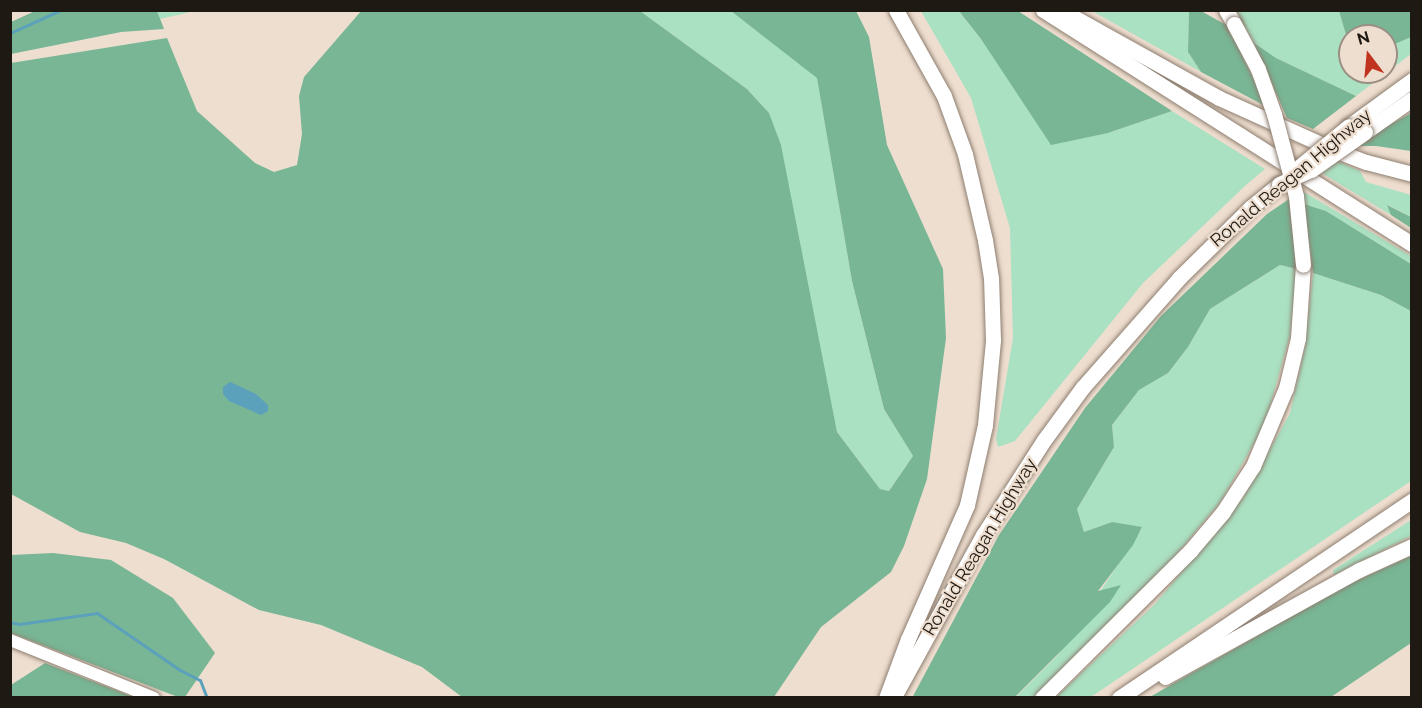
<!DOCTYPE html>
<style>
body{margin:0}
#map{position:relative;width:1422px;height:708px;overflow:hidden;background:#eedecf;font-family:Raleway,sans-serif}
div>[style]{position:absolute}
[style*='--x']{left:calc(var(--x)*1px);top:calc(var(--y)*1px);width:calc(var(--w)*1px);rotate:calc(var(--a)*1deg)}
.green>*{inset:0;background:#aae1c2}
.forest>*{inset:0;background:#78b695}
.water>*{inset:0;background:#5ca1bc}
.stream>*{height:3px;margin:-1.5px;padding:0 1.5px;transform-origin:1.5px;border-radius:1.5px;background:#5ca1bc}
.roads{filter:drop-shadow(0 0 2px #8d7e70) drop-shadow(0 0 2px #8d7e70)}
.secondary>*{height:12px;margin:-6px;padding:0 6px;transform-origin:6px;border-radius:6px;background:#fff}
.highway>*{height:15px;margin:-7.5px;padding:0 7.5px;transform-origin:7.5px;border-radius:7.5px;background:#fff}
.bridges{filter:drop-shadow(0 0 2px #8d7e70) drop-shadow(0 0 2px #8d7e70)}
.highway-bridge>*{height:15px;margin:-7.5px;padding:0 7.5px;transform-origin:7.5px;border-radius:7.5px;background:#fff}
span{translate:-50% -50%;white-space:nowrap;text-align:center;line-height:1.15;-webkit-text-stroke:4.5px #eedecf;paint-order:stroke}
.street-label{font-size:18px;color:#1e1913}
.frame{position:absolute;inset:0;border:12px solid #1e1913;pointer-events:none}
.north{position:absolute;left:1338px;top:24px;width:60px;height:60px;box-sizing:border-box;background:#eedecf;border:2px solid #9b8f84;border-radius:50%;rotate:344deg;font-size:16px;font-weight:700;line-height:24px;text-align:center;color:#1e1913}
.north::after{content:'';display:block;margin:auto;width:21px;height:27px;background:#c13520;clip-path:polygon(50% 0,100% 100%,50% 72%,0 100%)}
</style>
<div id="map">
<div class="green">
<i style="clip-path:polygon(157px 11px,195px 11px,160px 19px)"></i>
<i style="clip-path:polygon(640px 11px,731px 11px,817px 77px,852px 281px,884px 409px,913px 456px,889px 491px,880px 489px,837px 432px,769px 113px,747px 89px)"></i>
<i style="clip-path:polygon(921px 11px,959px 11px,981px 39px,1108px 133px,1172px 111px,1265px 169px,1246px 185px,1143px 283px,1015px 441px,998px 447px,996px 439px,1013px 338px,1010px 228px,971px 98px)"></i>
<i style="clip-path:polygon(1092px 11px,1189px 11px,1188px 52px,1201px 72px)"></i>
<i style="clip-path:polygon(1236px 11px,1339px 11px,1347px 38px,1350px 39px,1350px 72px,1386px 72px,1386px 48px,1411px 37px,1411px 54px,1356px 96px,1276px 58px,1254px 43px)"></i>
<i style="clip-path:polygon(1335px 160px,1360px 171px,1366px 182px,1411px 195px,1411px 217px,1388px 205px,1391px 215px,1320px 172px)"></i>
<i style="clip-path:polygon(1304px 192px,1411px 256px,1411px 264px,1326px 211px,1304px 204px)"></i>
<i style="clip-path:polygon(1280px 265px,1297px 269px,1290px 335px,1265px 424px,1221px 501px,1166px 567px,1035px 697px,1015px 698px,1058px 655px,1142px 528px,1112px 522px,1084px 532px,1077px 509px,1114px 447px,1112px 425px,1139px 390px,1168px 373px,1188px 347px,1210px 309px)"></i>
<i style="clip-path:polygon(1313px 273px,1381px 295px,1411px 311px,1411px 481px,1091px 697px,1055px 698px,1155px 604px,1244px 497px,1290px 413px,1305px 348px)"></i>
<i style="clip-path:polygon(1411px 520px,1411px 536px,1334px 575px,1333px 570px)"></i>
</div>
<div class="forest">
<i style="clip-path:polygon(362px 10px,640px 11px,747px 89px,769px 113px,781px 145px,837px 432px,880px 489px,889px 491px,913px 456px,884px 409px,852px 281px,817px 78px,731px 11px,856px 11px,869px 37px,887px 145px,943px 269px,946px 338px,927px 479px,904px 546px,891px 572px,821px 627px,774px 697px,462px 697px,422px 667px,321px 625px,259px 610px,164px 559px,126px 543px,80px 532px,11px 494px,11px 63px,167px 38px,197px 111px,255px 163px,274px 172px,297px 165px,302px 134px,299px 96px,304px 77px)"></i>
<i style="clip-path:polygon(157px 11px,164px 29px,121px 32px,11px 54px,11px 22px,35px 11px)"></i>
<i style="clip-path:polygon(959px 11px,1018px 11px,1172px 111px,1108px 133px,1051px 145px,981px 39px)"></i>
<i style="clip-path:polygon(1189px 11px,1201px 11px,1228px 26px,1267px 107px,1201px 72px,1188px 52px)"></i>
<i style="clip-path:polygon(1339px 11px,1411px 11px,1411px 37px,1386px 48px,1386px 36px,1350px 36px,1350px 39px,1347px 38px)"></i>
<i style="clip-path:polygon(1254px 43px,1276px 58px,1356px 96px,1313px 129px,1287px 118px)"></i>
<i style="clip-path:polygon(1411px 113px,1411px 151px,1376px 146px,1352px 146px)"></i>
<i style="clip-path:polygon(1289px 199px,1297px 269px,1280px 265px,1210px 309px,1188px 347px,1168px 373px,1139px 390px,1112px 425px,1114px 447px,1077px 509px,1084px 532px,1112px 522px,1142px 527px,1133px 545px,1098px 591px,1121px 585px,1110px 602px,1015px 697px,912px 698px,999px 535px,1085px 408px,1161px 316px,1267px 214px)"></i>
<i style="clip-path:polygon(1304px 204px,1326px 211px,1411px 264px,1411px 311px,1381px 295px,1313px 273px)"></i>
<i style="clip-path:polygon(1387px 205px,1411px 217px,1411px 228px,1391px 215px)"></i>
<i style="clip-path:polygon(53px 553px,111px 560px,173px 598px,215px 653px,185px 697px,178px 697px,11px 633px,11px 555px)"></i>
<i style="clip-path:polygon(1411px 556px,1411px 643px,1331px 697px,1148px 698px,1347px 585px)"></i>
<i style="clip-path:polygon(45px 663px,133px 697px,11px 697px,11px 685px)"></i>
</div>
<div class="water">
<i style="clip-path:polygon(230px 382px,256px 394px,268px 405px,268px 411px,261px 415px,229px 401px,223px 394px,223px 387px)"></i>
</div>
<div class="stream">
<i style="--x:10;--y:33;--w:56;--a:-24.3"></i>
<i style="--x:10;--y:622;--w:9;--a:13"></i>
<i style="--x:19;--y:624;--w:79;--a:-8"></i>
<i style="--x:97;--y:613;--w:101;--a:34.5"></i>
<i style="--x:180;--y:670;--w:22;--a:27"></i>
<i style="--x:200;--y:680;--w:19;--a:69"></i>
</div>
<div class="roads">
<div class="secondary">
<i style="--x:10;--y:640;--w:155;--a:21.9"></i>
</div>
<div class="highway">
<i style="--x:1043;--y:10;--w:437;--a:32.4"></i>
<i style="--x:1061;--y:10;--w:181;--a:29.1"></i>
<i style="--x:1219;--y:98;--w:124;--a:24.3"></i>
<i style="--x:1332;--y:149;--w:36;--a:21"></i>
<i style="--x:1366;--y:162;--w:48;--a:14.6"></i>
<i style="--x:1226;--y:10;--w:16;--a:60"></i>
<i style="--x:1349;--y:126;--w:78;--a:-36.1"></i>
<i style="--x:1365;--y:132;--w:57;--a:-35.1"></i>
<i style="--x:1165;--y:677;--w:222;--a:-28.9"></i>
<i style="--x:1359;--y:570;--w:58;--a:-24.4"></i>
<i style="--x:895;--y:695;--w:183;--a:-61.2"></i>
<i style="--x:983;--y:535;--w:113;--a:-57.3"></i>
<i style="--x:1044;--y:440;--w:66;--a:-53.7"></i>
<i style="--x:1083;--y:387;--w:145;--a:-48.6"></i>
<i style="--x:1179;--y:278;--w:101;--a:-44.6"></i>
<i style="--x:1251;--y:207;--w:36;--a:-39"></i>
<i style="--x:886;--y:698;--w:63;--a:-69.6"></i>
<i style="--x:908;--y:639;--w:146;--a:-66.2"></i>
<i style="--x:967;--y:505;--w:82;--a:-77.3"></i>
<i style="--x:985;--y:425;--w:85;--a:-84.6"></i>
<i style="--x:993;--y:340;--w:62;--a:-91.8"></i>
<i style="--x:991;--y:278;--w:38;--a:-99"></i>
<i style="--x:985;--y:240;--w:88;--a:-103.1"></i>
<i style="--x:965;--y:154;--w:62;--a:-109.9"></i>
<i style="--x:944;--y:96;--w:98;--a:-119.2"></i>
<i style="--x:1042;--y:698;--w:209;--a:-44.8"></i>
<i style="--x:1190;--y:551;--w:51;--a:-49.8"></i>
<i style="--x:1223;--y:512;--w:55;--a:-56.9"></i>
<i style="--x:1253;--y:466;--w:85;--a:-67.1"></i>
<i style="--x:1286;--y:388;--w:51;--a:-76.5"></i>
<i style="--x:1298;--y:338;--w:73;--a:-86.1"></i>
<i style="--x:1119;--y:698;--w:354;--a:-34"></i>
</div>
</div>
<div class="bridges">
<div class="highway-bridge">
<i style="--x:1234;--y:24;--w:51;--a:61.9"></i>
<i style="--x:1258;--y:69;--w:48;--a:70.4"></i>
<i style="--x:1274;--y:114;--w:85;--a:75"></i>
<i style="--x:1296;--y:196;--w:69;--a:84.2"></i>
<i style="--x:1300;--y:166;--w:63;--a:-39.2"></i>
<i style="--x:1279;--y:184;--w:35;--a:-24"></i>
<i style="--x:1311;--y:170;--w:66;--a:-35.1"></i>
</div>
</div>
<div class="street-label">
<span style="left:1291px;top:178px;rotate:-40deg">Ronald Reagan Highway</span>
<span style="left:980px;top:547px;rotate:-59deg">Ronald Reagan Highway</span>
</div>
<div class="frame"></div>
<div class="north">N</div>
</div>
